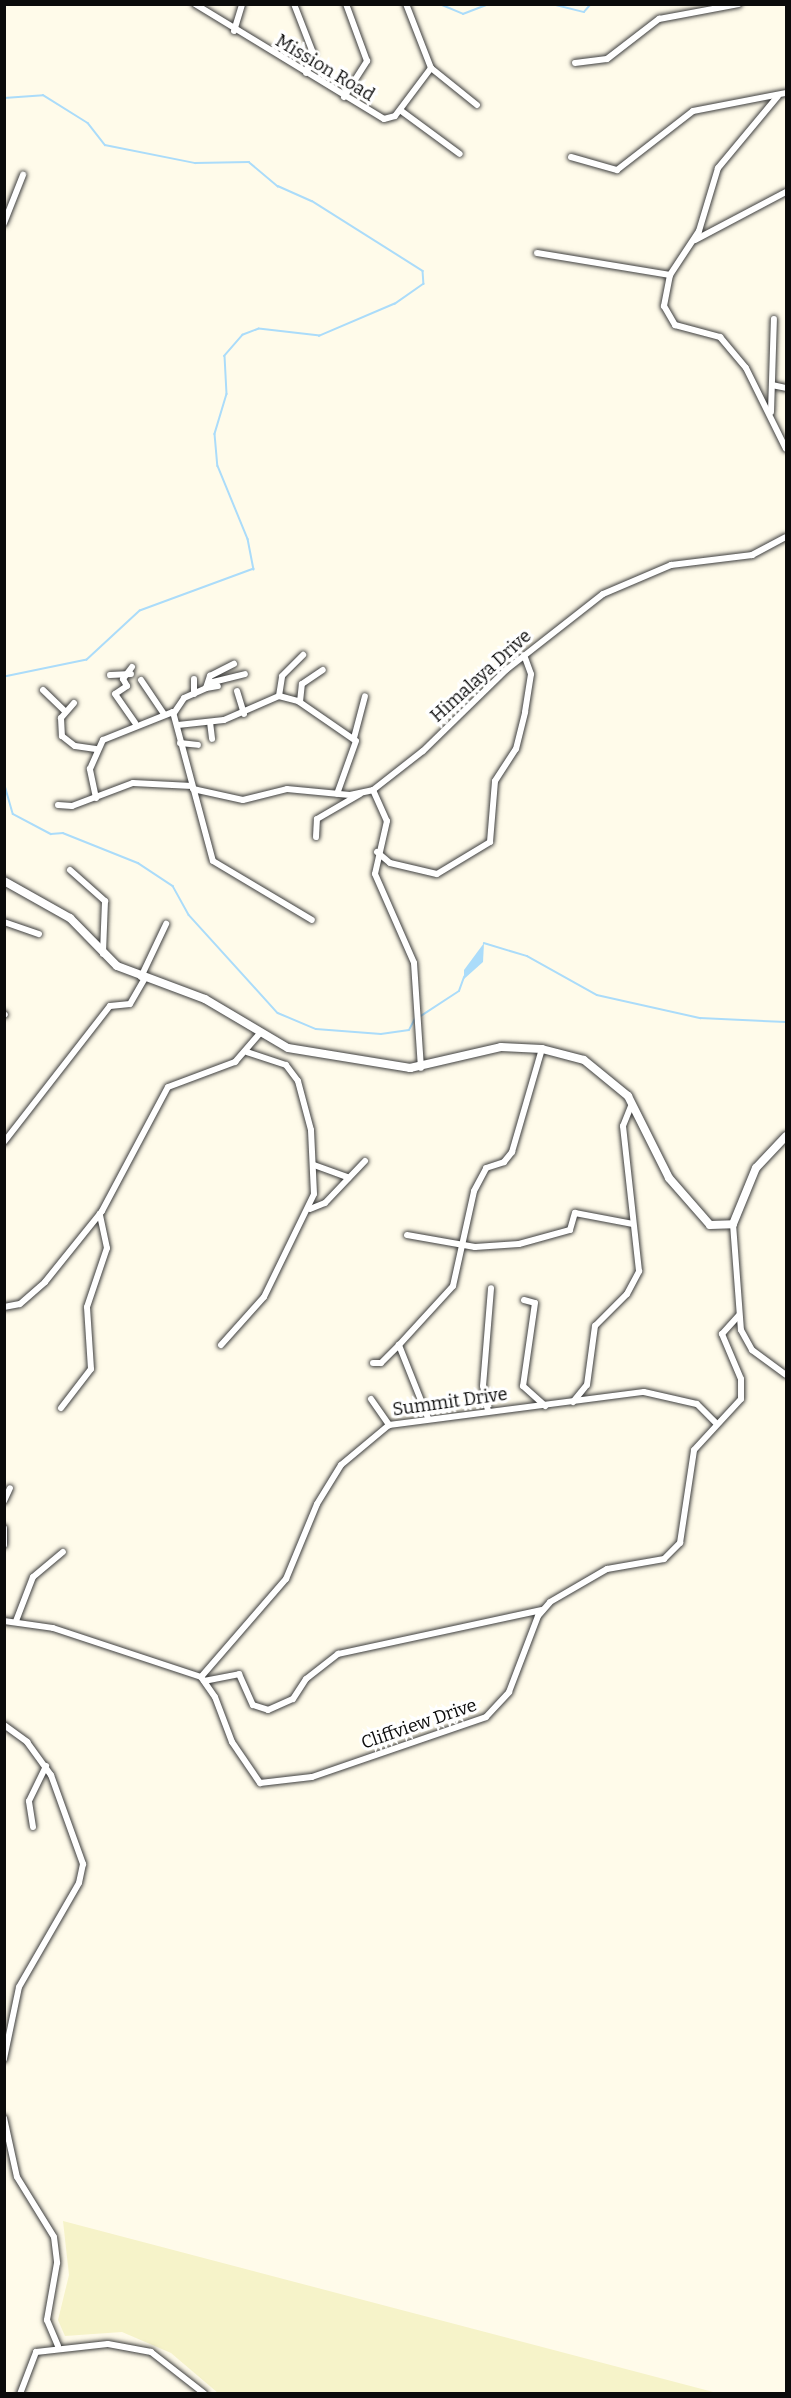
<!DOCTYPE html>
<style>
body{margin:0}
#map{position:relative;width:791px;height:2398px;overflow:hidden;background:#fffbea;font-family:Bitter,serif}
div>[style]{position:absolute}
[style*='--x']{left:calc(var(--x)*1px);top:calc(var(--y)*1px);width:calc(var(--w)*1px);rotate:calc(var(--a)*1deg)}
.farmland>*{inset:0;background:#f6f3c9}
.water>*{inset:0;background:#abdcfa}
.stream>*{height:1.5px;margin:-0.75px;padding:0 0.75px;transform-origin:0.75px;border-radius:0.75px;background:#abdcfa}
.roads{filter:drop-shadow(0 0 2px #3e3e3e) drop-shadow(0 0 2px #3e3e3e)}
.minor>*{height:6px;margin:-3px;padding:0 3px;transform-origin:3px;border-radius:3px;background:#fff}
.tertiary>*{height:8px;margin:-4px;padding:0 4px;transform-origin:4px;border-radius:4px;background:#fff}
span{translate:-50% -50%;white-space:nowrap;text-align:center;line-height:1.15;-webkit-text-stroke:6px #fff;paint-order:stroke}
.street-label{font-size:18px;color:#0b0b0b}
.frame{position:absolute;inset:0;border:6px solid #0b0b0b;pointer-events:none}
</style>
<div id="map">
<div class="farmland">
<i style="clip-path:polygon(63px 2221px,717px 2393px,218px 2393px,171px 2353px,122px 2332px,65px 2336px,58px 2320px,69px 2275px)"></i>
</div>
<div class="water">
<i style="clip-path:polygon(484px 943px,483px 962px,464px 979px,464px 970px)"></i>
</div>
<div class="stream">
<i style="--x:440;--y:4;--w:25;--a:23"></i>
<i style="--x:463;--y:14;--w:28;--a:-21"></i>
<i style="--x:552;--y:4;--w:33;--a:14"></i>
<i style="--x:584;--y:12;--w:11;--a:-49"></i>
<i style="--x:4;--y:98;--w:39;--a:-4"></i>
<i style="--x:43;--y:95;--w:53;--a:31.9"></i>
<i style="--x:88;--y:123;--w:28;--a:52"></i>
<i style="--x:105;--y:145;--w:92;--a:11.3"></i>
<i style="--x:195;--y:163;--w:54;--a:-1.1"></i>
<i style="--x:249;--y:162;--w:38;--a:40"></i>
<i style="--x:278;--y:186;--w:37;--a:24"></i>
<i style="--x:312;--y:201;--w:131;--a:32.2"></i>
<i style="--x:423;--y:271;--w:13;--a:86"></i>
<i style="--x:424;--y:284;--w:35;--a:145"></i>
<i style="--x:395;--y:304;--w:82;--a:156.9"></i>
<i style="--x:320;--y:336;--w:61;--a:-173.5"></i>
<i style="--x:259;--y:329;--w:17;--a:159"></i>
<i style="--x:243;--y:335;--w:28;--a:131"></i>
<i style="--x:225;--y:356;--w:38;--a:87"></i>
<i style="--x:227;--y:394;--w:42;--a:106.7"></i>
<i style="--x:215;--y:434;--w:32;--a:85"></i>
<i style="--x:218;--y:466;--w:79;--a:67.7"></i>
<i style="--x:248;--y:539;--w:31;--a:79"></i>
<i style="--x:254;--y:569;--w:121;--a:159.8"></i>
<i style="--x:140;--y:611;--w:72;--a:137.2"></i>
<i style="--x:87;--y:660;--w:85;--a:168.4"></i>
<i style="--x:4;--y:782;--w:33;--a:74"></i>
<i style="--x:13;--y:814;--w:43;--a:27.8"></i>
<i style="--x:51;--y:834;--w:12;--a:-5"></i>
<i style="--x:63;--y:833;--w:81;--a:21.8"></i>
<i style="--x:138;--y:863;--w:42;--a:33.3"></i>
<i style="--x:173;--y:886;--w:33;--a:61"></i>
<i style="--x:189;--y:915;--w:132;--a:47.8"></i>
<i style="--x:278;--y:1013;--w:41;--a:22.8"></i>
<i style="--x:316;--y:1029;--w:65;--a:4.4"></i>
<i style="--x:381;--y:1034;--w:28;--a:-8"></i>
<i style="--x:409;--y:1030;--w:15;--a:-62"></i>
<i style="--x:484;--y:943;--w:45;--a:16.8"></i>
<i style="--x:527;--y:956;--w:80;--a:29.1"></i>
<i style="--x:597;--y:995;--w:106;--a:12.6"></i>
<i style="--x:700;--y:1018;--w:86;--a:2.7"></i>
<i style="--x:421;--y:1016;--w:45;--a:-33.3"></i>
<i style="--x:459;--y:991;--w:15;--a:-70"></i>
</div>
<div class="roads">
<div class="minor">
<i style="--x:195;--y:4;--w:221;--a:31.3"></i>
<i style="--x:384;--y:119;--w:11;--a:-15"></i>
<i style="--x:395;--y:116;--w:60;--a:-53.1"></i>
<i style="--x:431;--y:68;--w:69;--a:-111.3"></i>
<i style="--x:294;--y:4;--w:53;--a:68.8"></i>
<i style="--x:313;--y:53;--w:21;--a:109"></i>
<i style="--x:234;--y:31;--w:28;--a:-73"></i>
<i style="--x:575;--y:63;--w:32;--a:-7"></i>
<i style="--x:607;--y:59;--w:66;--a:-37.6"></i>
<i style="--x:659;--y:19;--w:81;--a:-10.6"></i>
<i style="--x:431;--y:68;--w:59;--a:38.8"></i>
<i style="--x:778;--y:96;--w:94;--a:129.8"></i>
<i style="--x:718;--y:168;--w:66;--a:106.8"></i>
<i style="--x:699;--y:231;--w:53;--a:123.4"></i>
<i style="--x:670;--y:275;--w:32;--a:101"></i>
<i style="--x:664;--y:306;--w:22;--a:60"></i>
<i style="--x:675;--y:325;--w:47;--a:14.9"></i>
<i style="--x:720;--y:337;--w:40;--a:50"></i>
<i style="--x:746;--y:368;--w:90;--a:63.7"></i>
<i style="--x:344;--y:97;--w:43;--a:-57.4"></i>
<i style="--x:367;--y:61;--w:61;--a:-110.2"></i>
<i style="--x:400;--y:110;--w:74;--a:36.3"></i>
<i style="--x:571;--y:157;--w:48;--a:15.8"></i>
<i style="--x:617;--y:170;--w:96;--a:-37.8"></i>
<i style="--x:693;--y:111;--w:95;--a:-11"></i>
<i style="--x:4;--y:223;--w:52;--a:-68.4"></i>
<i style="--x:695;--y:240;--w:103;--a:-27.8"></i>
<i style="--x:537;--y:253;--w:135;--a:9.4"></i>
<i style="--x:772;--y:385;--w:14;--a:12"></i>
<i style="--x:771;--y:412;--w:93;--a:-88.2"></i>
<i style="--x:132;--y:667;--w:15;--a:127"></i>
<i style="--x:123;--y:679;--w:8;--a:60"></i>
<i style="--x:127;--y:686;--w:14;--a:146"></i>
<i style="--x:115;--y:694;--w:35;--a:55"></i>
<i style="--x:110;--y:675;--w:21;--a:-3"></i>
<i style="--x:141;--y:680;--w:40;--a:56"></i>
<i style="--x:209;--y:683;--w:37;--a:-14"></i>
<i style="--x:206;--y:688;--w:12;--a:-9"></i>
<i style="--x:43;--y:690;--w:30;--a:44"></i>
<i style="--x:237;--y:691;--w:24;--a:73"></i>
<i style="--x:194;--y:694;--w:15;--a:-90"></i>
<i style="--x:279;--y:696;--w:20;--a:-81"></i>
<i style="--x:282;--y:676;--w:30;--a:-45"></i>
<i style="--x:300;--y:702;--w:18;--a:-84"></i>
<i style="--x:302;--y:684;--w:25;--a:-34"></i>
<i style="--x:74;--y:703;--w:20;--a:131"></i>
<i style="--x:61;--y:718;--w:18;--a:87"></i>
<i style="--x:62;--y:736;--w:16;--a:38"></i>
<i style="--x:75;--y:746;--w:21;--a:8"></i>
<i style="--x:174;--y:713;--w:18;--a:-56"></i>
<i style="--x:184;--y:698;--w:24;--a:-24"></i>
<i style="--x:206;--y:688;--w:13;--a:-72"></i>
<i style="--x:210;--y:676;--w:27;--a:-27"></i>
<i style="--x:210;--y:722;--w:17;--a:83"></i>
<i style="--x:178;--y:725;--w:46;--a:-6.2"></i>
<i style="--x:224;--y:720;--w:60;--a:-23.6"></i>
<i style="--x:279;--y:696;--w:20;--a:15"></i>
<i style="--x:298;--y:701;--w:70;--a:34.6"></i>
<i style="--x:356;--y:741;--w:56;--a:109.7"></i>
<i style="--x:354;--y:738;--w:43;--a:-75.3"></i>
<i style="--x:180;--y:743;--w:18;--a:6"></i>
<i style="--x:193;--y:789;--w:51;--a:12.4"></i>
<i style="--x:243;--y:800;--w:45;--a:-14"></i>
<i style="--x:287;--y:789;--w:63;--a:5.4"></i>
<i style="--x:350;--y:795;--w:24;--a:-12"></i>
<i style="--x:373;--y:790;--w:63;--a:-38"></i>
<i style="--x:423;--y:751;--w:116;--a:-44.3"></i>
<i style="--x:506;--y:670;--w:123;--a:-38.1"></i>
<i style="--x:603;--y:594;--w:74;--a:-23.1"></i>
<i style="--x:671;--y:565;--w:82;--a:-7"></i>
<i style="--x:752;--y:555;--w:38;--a:-28"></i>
<i style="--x:373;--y:790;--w:34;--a:66"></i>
<i style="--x:387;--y:821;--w:54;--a:102.8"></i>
<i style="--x:375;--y:874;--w:97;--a:66.3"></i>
<i style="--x:414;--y:963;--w:105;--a:86.2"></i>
<i style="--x:96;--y:798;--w:30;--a:-102"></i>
<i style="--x:90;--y:769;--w:32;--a:-66"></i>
<i style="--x:103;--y:740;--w:75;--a:-21.8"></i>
<i style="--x:173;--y:712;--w:154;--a:75"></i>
<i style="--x:213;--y:861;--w:115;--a:30.8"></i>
<i style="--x:58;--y:805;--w:14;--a:4"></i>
<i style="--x:72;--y:806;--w:65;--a:-20.7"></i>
<i style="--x:133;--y:783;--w:59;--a:2.9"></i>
<i style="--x:316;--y:837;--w:18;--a:-87"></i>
<i style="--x:317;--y:819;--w:50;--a:-30.2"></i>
<i style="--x:377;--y:852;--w:17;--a:40"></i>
<i style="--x:390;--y:863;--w:48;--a:13.2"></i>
<i style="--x:437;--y:874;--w:62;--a:-31.1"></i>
<i style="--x:490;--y:842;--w:61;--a:-85.3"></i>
<i style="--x:495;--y:781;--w:38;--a:-57"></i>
<i style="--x:516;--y:749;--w:38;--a:-76"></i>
<i style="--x:525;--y:712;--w:38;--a:-81"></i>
<i style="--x:531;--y:674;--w:20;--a:-110"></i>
<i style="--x:70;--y:870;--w:47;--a:41.5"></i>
<i style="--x:105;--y:901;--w:53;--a:92.2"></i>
<i style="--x:4;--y:922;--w:37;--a:19"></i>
<i style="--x:141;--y:977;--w:59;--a:-64.7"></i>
<i style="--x:4;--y:1014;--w:1;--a:45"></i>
<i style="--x:4;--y:1142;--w:172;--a:-52.1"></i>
<i style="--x:110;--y:1006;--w:20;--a:-6"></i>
<i style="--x:130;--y:1004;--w:30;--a:-60"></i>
<i style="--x:314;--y:1165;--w:37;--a:20"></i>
<i style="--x:310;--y:1209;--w:16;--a:-22"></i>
<i style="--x:325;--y:1203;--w:58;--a:-46.4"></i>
<i style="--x:733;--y:1224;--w:106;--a:85.7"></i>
<i style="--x:741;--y:1330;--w:23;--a:61"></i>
<i style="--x:752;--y:1350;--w:42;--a:36.3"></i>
<i style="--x:407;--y:1235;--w:69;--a:10"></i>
<i style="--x:475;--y:1247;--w:44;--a:-3.9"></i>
<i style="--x:519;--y:1244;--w:53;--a:-15.4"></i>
<i style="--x:570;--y:1230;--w:18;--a:-74"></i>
<i style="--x:575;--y:1213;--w:59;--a:10.7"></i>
<i style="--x:524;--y:1300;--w:11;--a:15"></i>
<i style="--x:535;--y:1303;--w:84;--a:98.2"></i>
<i style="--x:523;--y:1386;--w:30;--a:42"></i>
<i style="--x:4;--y:1307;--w:16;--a:-11"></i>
<i style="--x:20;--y:1304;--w:33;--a:-41"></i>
<i style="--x:45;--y:1282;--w:91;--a:-51.2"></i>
<i style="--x:102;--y:1211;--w:140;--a:-62"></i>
<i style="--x:168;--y:1087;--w:72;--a:-20.5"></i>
<i style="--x:235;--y:1062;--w:38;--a:-49"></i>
<i style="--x:221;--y:1345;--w:64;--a:-48.1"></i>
<i style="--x:264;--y:1297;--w:114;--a:-64.1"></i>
<i style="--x:314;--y:1194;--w:64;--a:-92.7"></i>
<i style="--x:311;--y:1130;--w:51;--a:-104.9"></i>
<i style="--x:298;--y:1081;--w:20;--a:-127"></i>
<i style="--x:286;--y:1065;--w:41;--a:-161.6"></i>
<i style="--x:373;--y:1363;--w:8;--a:0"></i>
<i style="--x:381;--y:1363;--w:25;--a:-45"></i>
<i style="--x:371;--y:1399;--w:32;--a:55"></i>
<i style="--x:573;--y:1402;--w:22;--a:-51"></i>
<i style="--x:587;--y:1385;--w:60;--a:-82.3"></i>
<i style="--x:595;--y:1326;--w:45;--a:-45"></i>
<i style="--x:627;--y:1294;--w:26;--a:-62"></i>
<i style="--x:639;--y:1271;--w:146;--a:-96.3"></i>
<i style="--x:623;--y:1126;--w:24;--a:-68"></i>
<i style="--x:61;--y:1408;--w:49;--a:-52.4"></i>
<i style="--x:91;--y:1369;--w:62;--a:-93.7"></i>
<i style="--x:87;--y:1307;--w:62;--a:-71.3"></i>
<i style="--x:107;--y:1248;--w:35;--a:-102"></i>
<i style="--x:488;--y:1411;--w:25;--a:-101"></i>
<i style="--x:483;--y:1386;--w:98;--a:-85.3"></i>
<i style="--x:428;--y:1418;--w:79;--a:-111.7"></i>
<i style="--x:399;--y:1345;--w:80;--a:-47.5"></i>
<i style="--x:453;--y:1286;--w:97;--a:-77.5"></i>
<i style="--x:474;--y:1191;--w:26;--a:-62"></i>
<i style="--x:486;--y:1168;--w:19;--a:-18"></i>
<i style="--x:504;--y:1162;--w:13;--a:-51"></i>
<i style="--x:512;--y:1152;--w:107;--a:-73.8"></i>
<i style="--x:4;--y:1501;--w:14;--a:-65"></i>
<i style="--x:4;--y:1528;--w:17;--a:90"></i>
<i style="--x:4;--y:1621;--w:49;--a:8.1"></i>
<i style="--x:53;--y:1628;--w:156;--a:18.3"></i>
<i style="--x:201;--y:1677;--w:24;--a:55"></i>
<i style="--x:215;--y:1697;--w:48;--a:69.3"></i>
<i style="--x:232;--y:1742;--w:50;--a:55.7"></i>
<i style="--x:260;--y:1783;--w:52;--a:-6.6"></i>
<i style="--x:312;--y:1777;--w:184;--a:-19"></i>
<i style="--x:486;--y:1717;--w:34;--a:-47"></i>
<i style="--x:509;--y:1692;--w:81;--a:-69.1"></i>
<i style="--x:538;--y:1616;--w:18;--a:-49"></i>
<i style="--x:550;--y:1602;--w:66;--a:-30.1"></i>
<i style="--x:607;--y:1569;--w:58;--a:-10"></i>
<i style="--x:664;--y:1559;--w:23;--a:-45"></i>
<i style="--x:680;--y:1543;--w:94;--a:-81.4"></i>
<i style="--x:694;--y:1450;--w:69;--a:-47.3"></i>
<i style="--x:741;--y:1399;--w:20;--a:-90"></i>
<i style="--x:741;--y:1379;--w:49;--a:-112.9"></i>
<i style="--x:722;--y:1334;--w:25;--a:-48"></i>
<i style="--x:16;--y:1621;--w:47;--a:-68.9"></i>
<i style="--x:33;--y:1577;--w:39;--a:-40"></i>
<i style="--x:201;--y:1677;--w:130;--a:-49.1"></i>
<i style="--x:286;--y:1579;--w:81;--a:-67.5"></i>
<i style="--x:317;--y:1504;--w:46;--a:-58.4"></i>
<i style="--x:341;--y:1465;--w:62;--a:-39.8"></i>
<i style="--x:389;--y:1425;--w:257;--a:-7.4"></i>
<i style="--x:644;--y:1392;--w:54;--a:12.8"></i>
<i style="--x:697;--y:1404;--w:28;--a:45"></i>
<i style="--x:204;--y:1681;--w:36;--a:-11"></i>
<i style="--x:239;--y:1674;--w:34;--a:66"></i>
<i style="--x:253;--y:1705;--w:16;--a:18"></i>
<i style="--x:268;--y:1710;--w:27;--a:-24"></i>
<i style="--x:293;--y:1699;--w:24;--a:-57"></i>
<i style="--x:306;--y:1679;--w:41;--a:-38"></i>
<i style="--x:338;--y:1654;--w:209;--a:-12.2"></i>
<i style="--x:4;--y:1725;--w:29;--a:36"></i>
<i style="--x:27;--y:1742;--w:41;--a:54"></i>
<i style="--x:51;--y:1775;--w:95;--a:70.2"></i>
<i style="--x:83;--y:1864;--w:19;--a:102"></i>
<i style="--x:79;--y:1883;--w:120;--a:120"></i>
<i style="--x:19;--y:1987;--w:74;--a:101.8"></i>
<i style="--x:33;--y:1827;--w:26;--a:-99"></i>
<i style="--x:29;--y:1801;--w:39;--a:-64"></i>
<i style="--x:4;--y:2118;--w:60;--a:77.6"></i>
<i style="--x:17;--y:2177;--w:70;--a:58.3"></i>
<i style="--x:54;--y:2237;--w:26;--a:83"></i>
<i style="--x:57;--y:2263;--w:58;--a:100"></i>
<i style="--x:47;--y:2320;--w:28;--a:67"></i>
<i style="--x:20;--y:2394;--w:45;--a:-69.1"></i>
<i style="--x:36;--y:2352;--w:72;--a:-6.3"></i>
<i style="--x:108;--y:2344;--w:44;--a:10.5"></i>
<i style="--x:151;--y:2352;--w:68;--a:37.9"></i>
</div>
<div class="tertiary">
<i style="--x:4;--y:881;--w:76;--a:29.3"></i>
<i style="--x:70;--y:918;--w:67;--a:45.6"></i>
<i style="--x:117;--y:966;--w:94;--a:20.6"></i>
<i style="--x:205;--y:999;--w:96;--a:30.6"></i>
<i style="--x:288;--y:1048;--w:124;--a:9.3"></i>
<i style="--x:410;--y:1068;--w:93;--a:-13"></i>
<i style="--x:501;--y:1047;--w:41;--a:2.8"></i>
<i style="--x:542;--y:1049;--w:43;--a:14.7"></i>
<i style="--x:584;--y:1060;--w:57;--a:39.3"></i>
<i style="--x:628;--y:1096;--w:92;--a:63.4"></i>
<i style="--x:669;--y:1178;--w:62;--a:48.9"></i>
<i style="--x:710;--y:1225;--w:23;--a:-2"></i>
<i style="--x:733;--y:1224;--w:61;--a:-67.7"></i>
<i style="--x:756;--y:1168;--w:44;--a:-46.8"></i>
</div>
</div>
<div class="street-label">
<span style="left:325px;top:68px;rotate:31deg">Mission Road</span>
<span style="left:481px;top:676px;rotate:-42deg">Himalaya Drive</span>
<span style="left:450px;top:1402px;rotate:-8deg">Summit Drive</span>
<span style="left:419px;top:1724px;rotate:-19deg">Cliffview Drive</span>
</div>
<div class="frame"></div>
</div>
